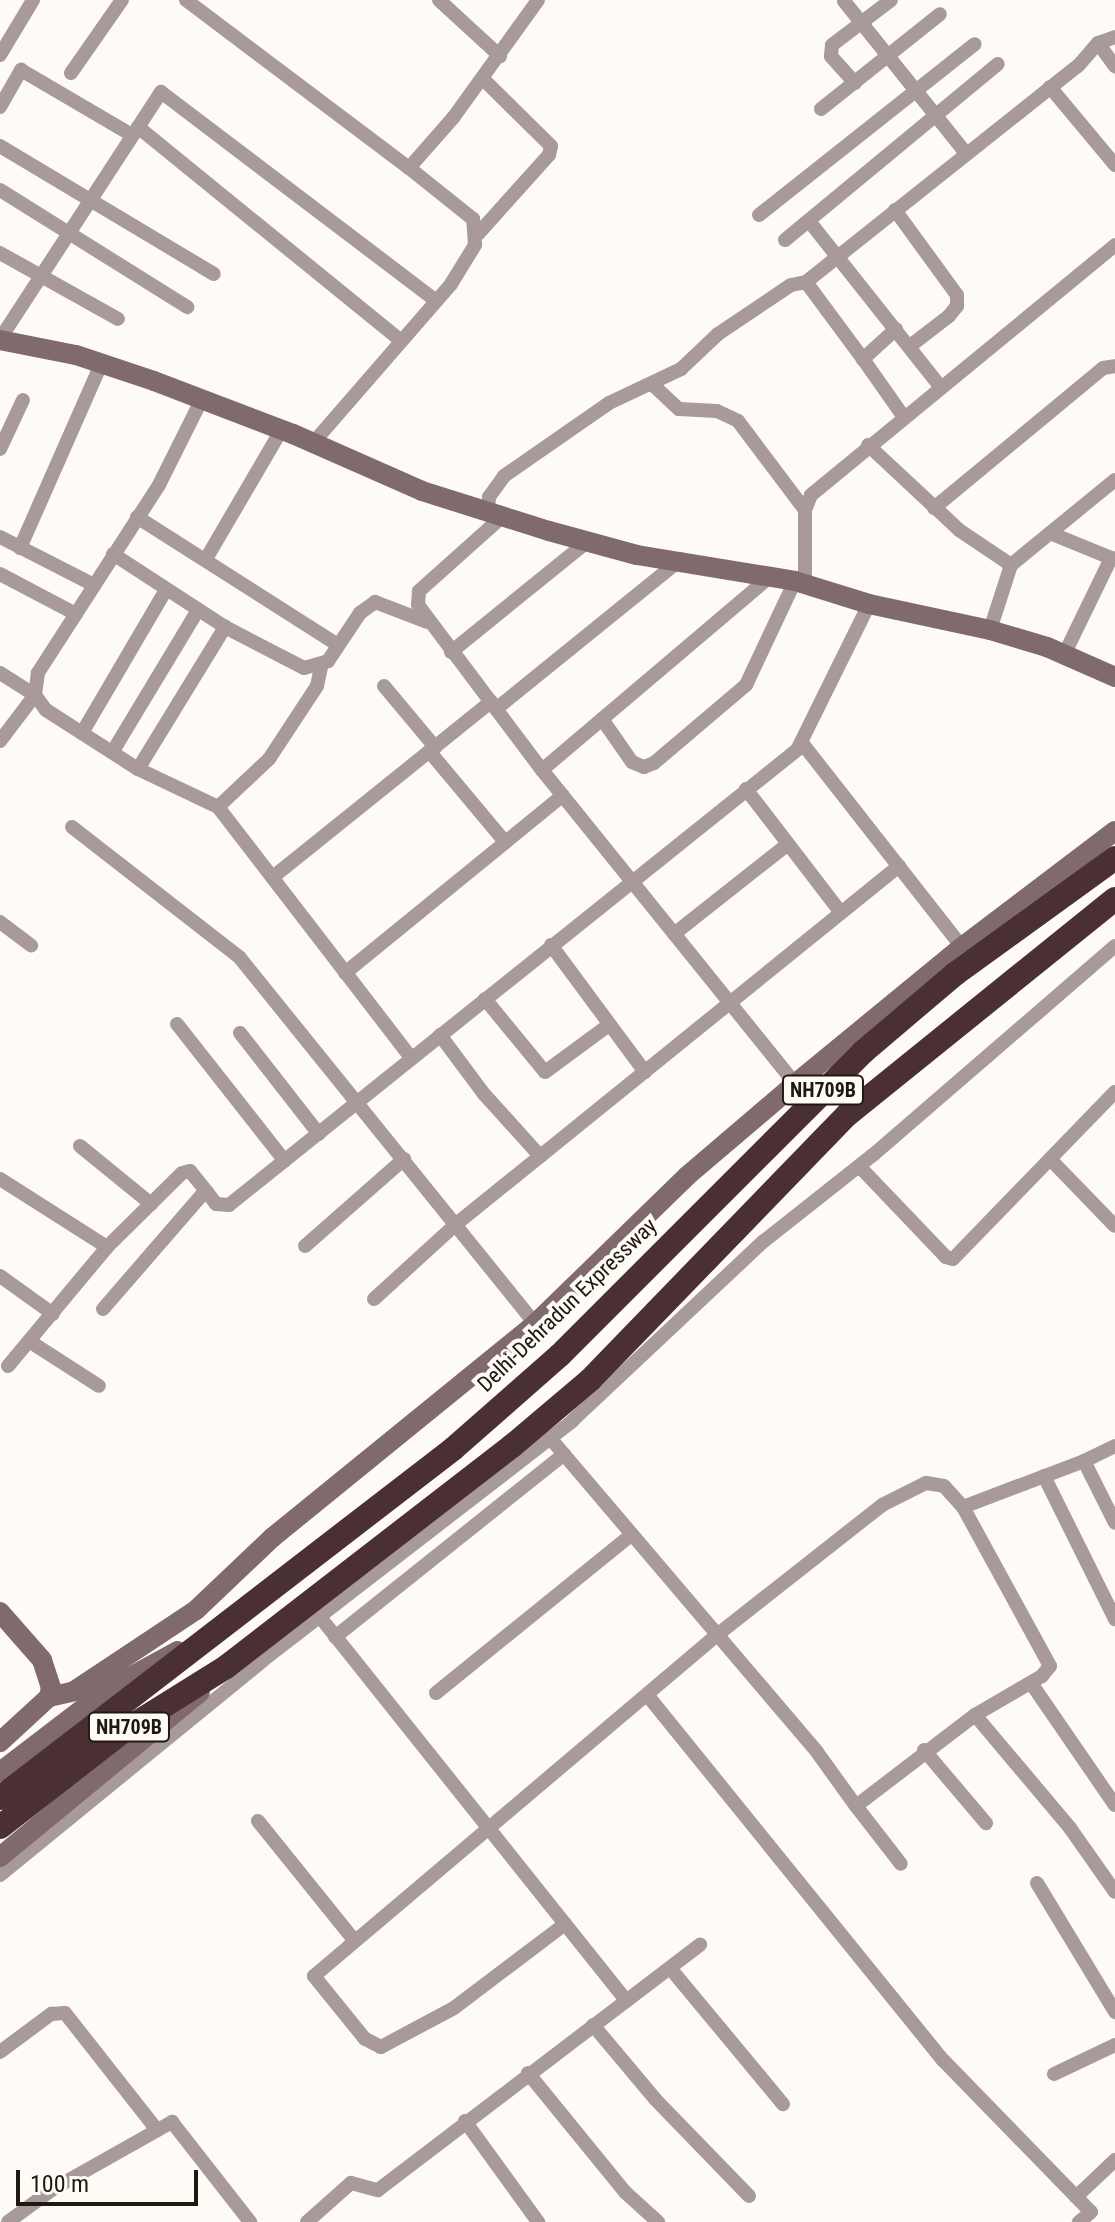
<!DOCTYPE html>
<style>
body{margin:0}
#map{position:relative;width:1115px;height:2222px;overflow:hidden;background:#fefaf5;font-family:"Roboto Condensed",sans-serif}
div>[style]{position:absolute}
[style*='--x']{left:calc(var(--x)*1px);top:calc(var(--y)*1px);width:calc(var(--w)*1px);rotate:calc(var(--a)*1deg)}
.street>*{height:14px;margin:-7px;padding:0 7px;transform-origin:7px;border-radius:7px;background:#a8999a}
.secondary>*{height:20px;margin:-10px;padding:0 10px;transform-origin:10px;border-radius:10px;background:#806a6d}
.highway>*{height:24px;margin:-12px;padding:0 12px;transform-origin:12px;border-radius:12px;background:#4a2f33}
span{translate:-50% -50%;white-space:nowrap;text-align:center;line-height:1.15;-webkit-text-stroke:8px #fefaf5;paint-order:stroke}
.shield-label span{padding:2px 6px;background:#fefaf5;border:2px solid;border-radius:6px;-webkit-text-stroke-width:0}
.shield-label{font-size:20px;color:#201910;font-weight:700}
.street-label{font-size:22px;color:#201910}
.scale{position:absolute;left:16px;top:2170px;width:182px;height:36px;box-sizing:border-box;border:4px solid #201910;border-top:0;padding-left:10px;font-size:24px;line-height:28px;white-space:nowrap;color:#201910;-webkit-text-stroke:6px #fefaf5;paint-order:stroke}
</style>
<div id="map">
<div class="street">
<i style="--x:186;--y:0;--w:279;--a:37"></i>
<i style="--x:409;--y:168;--w:67;--a:-48.7"></i>
<i style="--x:453;--y:118;--w:145;--a:-54.2"></i>
<i style="--x:439;--y:0;--w:83;--a:42.6"></i>
<i style="--x:844;--y:1;--w:193;--a:51.3"></i>
<i style="--x:1098;--y:43;--w:29;--a:54"></i>
<i style="--x:0;--y:55;--w:64;--a:-59"></i>
<i style="--x:71;--y:73;--w:89;--a:-55.1"></i>
<i style="--x:855;--y:83;--w:36;--a:-132"></i>
<i style="--x:831;--y:56;--w:11;--a:-85"></i>
<i style="--x:832;--y:45;--w:74;--a:-37.3"></i>
<i style="--x:1050;--y:87;--w:102;--a:50.2"></i>
<i style="--x:0;--y:107;--w:43;--a:-60.4"></i>
<i style="--x:21;--y:70;--w:129;--a:30.4"></i>
<i style="--x:821;--y:109;--w:152;--a:-38.6"></i>
<i style="--x:138;--y:127;--w:338;--a:39.1"></i>
<i style="--x:0;--y:146;--w:249;--a:30.9"></i>
<i style="--x:0;--y:190;--w:221;--a:32"></i>
<i style="--x:895;--y:210;--w:105;--a:53.9"></i>
<i style="--x:957;--y:295;--w:11;--a:90"></i>
<i style="--x:957;--y:306;--w:13;--a:129"></i>
<i style="--x:949;--y:316;--w:49;--a:142.4"></i>
<i style="--x:759;--y:215;--w:275;--a:-38.4"></i>
<i style="--x:809;--y:221;--w:211;--a:51.6"></i>
<i style="--x:478;--y:234;--w:106;--a:-48.1"></i>
<i style="--x:549;--y:155;--w:9;--a:-77"></i>
<i style="--x:551;--y:146;--w:95;--a:-135.4"></i>
<i style="--x:785;--y:240;--w:276;--a:-39.6"></i>
<i style="--x:0;--y:253;--w:135;--a:29.2"></i>
<i style="--x:806;--y:282;--w:96;--a:53.5"></i>
<i style="--x:896;--y:329;--w:45;--a:137.7"></i>
<i style="--x:863;--y:359;--w:70;--a:54.9"></i>
<i style="--x:0;--y:339;--w:295;--a:-56.9"></i>
<i style="--x:161;--y:92;--w:344;--a:37.2"></i>
<i style="--x:653;--y:385;--w:35;--a:43"></i>
<i style="--x:679;--y:409;--w:38;--a:3"></i>
<i style="--x:717;--y:411;--w:23;--a:25"></i>
<i style="--x:738;--y:421;--w:111;--a:53"></i>
<i style="--x:202;--y:399;--w:96;--a:116.6"></i>
<i style="--x:159;--y:485;--w:224;--a:122.8"></i>
<i style="--x:38;--y:673;--w:22;--a:98"></i>
<i style="--x:35;--y:695;--w:19;--a:54"></i>
<i style="--x:46;--y:710;--w:109;--a:32.7"></i>
<i style="--x:138;--y:769;--w:89;--a:25.4"></i>
<i style="--x:218;--y:807;--w:317;--a:52.4"></i>
<i style="--x:313;--y:443;--w:211;--a:-49"></i>
<i style="--x:451;--y:284;--w:46;--a:-58.4"></i>
<i style="--x:475;--y:245;--w:26;--a:-94"></i>
<i style="--x:473;--y:219;--w:82;--a:-141.4"></i>
<i style="--x:868;--y:445;--w:125;--a:43"></i>
<i style="--x:959;--y:530;--w:63;--a:33.9"></i>
<i style="--x:0;--y:449;--w:54;--a:-64.9"></i>
<i style="--x:934;--y:508;--w:219;--a:-39.6"></i>
<i style="--x:1103;--y:368;--w:12;--a:-9"></i>
<i style="--x:488;--y:511;--w:14;--a:-86"></i>
<i style="--x:489;--y:497;--w:26;--a:-54"></i>
<i style="--x:504;--y:476;--w:128;--a:-34.8"></i>
<i style="--x:609;--y:403;--w:80;--a:-25.3"></i>
<i style="--x:681;--y:369;--w:51;--a:-43.4"></i>
<i style="--x:718;--y:334;--w:88;--a:-33.9"></i>
<i style="--x:791;--y:285;--w:15;--a:-11"></i>
<i style="--x:806;--y:282;--w:347;--a:-38.5"></i>
<i style="--x:1078;--y:66;--w:30;--a:-49"></i>
<i style="--x:1098;--y:43;--w:18;--a:-19"></i>
<i style="--x:503;--y:516;--w:113;--a:138.2"></i>
<i style="--x:419;--y:591;--w:14;--a:94"></i>
<i style="--x:418;--y:605;--w:206;--a:53.1"></i>
<i style="--x:542;--y:770;--w:403;--a:51.1"></i>
<i style="--x:137;--y:517;--w:238;--a:32.5"></i>
<i style="--x:1050;--y:533;--w:66;--a:22.3"></i>
<i style="--x:0;--y:537;--w:106;--a:27.1"></i>
<i style="--x:20;--y:548;--w:201;--a:-66.2"></i>
<i style="--x:113;--y:554;--w:134;--a:33.1"></i>
<i style="--x:225;--y:627;--w:89;--a:27.4"></i>
<i style="--x:304;--y:668;--w:25;--a:-16"></i>
<i style="--x:328;--y:661;--w:58;--a:-56.3"></i>
<i style="--x:360;--y:613;--w:19;--a:-36"></i>
<i style="--x:375;--y:602;--w:56;--a:21"></i>
<i style="--x:206;--y:559;--w:151;--a:-59.7"></i>
<i style="--x:0;--y:574;--w:86;--a:27.8"></i>
<i style="--x:805;--y:583;--w:73;--a:-90"></i>
<i style="--x:805;--y:510;--w:16;--a:-68"></i>
<i style="--x:811;--y:495;--w:394;--a:-39.4"></i>
<i style="--x:990;--y:630;--w:68;--a:-72.1"></i>
<i style="--x:1011;--y:565;--w:134;--a:-39.3"></i>
<i style="--x:451;--y:652;--w:176;--a:-39"></i>
<i style="--x:1064;--y:655;--w:108;--a:-64.1"></i>
<i style="--x:1111;--y:558;--w:4;--a:14"></i>
<i style="--x:0;--y:673;--w:41;--a:32.2"></i>
<i style="--x:35;--y:695;--w:58;--a:127.3"></i>
<i style="--x:384;--y:686;--w:80;--a:50.1"></i>
<i style="--x:496;--y:709;--w:238;--a:-39"></i>
<i style="--x:602;--y:719;--w:52;--a:55.1"></i>
<i style="--x:632;--y:762;--w:13;--a:23"></i>
<i style="--x:644;--y:767;--w:11;--a:-22"></i>
<i style="--x:654;--y:763;--w:121;--a:-40.3"></i>
<i style="--x:746;--y:685;--w:115;--a:-64.8"></i>
<i style="--x:82;--y:733;--w:166;--a:-59.6"></i>
<i style="--x:802;--y:743;--w:259;--a:51.9"></i>
<i style="--x:113;--y:751;--w:165;--a:-58.9"></i>
<i style="--x:429;--y:751;--w:119;--a:50.1"></i>
<i style="--x:138;--y:769;--w:167;--a:-58.5"></i>
<i style="--x:542;--y:770;--w:300;--a:-40.3"></i>
<i style="--x:746;--y:789;--w:156;--a:52.5"></i>
<i style="--x:218;--y:807;--w:70;--a:-43.3"></i>
<i style="--x:269;--y:759;--w:87;--a:-56.7"></i>
<i style="--x:317;--y:686;--w:19;--a:-78"></i>
<i style="--x:72;--y:827;--w:213;--a:37.9"></i>
<i style="--x:240;--y:958;--w:470;--a:51.1"></i>
<i style="--x:273;--y:877;--w:280;--a:-38.8"></i>
<i style="--x:0;--y:922;--w:39;--a:37"></i>
<i style="--x:674;--y:934;--w:145;--a:-38.3"></i>
<i style="--x:551;--y:945;--w:158;--a:53.5"></i>
<i style="--x:345;--y:973;--w:281;--a:-39.2"></i>
<i style="--x:485;--y:999;--w:94;--a:50.6"></i>
<i style="--x:545;--y:1072;--w:79;--a:-36.3"></i>
<i style="--x:177;--y:1024;--w:174;--a:51.8"></i>
<i style="--x:240;--y:1033;--w:128;--a:52"></i>
<i style="--x:440;--y:1035;--w:74;--a:53.3"></i>
<i style="--x:484;--y:1094;--w:84;--a:47.9"></i>
<i style="--x:80;--y:1146;--w:92;--a:39.2"></i>
<i style="--x:1050;--y:1159;--w:93;--a:45.9"></i>
<i style="--x:859;--y:1166;--w:126;--a:46.3"></i>
<i style="--x:946;--y:1257;--w:7;--a:16"></i>
<i style="--x:953;--y:1259;--w:233;--a:-45.9"></i>
<i style="--x:0;--y:1179;--w:127;--a:32.4"></i>
<i style="--x:305;--y:1246;--w:132;--a:-41.3"></i>
<i style="--x:0;--y:1276;--w:65;--a:35.6"></i>
<i style="--x:374;--y:1299;--w:110;--a:-42.4"></i>
<i style="--x:455;--y:1225;--w:571;--a:-38.96"></i>
<i style="--x:103;--y:1309;--w:150;--a:-49.1"></i>
<i style="--x:201;--y:1196;--w:7;--a:-34"></i>
<i style="--x:207;--y:1192;--w:15;--a:53"></i>
<i style="--x:216;--y:1204;--w:13;--a:4"></i>
<i style="--x:229;--y:1205;--w:728;--a:-38.7"></i>
<i style="--x:797;--y:750;--w:163;--a:-63.7"></i>
<i style="--x:29;--y:1341;--w:83;--a:32.7"></i>
<i style="--x:8;--y:1366;--w:155;--a:-50.2"></i>
<i style="--x:107;--y:1247;--w:105;--a:-44.6"></i>
<i style="--x:182;--y:1173;--w:8;--a:-14"></i>
<i style="--x:190;--y:1171;--w:27;--a:51"></i>
<i style="--x:550;--y:1438;--w:412;--a:49.6"></i>
<i style="--x:817;--y:1752;--w:67;--a:54.2"></i>
<i style="--x:856;--y:1806;--w:150;--a:-37.4"></i>
<i style="--x:975;--y:1715;--w:148;--a:49.9"></i>
<i style="--x:1070;--y:1828;--w:78;--a:54.9"></i>
<i style="--x:1115;--y:1446;--w:34;--a:154"></i>
<i style="--x:1084;--y:1461;--w:69;--a:63.4"></i>
<i style="--x:1044;--y:1476;--w:160;--a:63.6"></i>
<i style="--x:963;--y:1507;--w:129;--a:-20.8"></i>
<i style="--x:320;--y:1617;--w:490;--a:51.4"></i>
<i style="--x:335;--y:1637;--w:293;--a:-38.6"></i>
<i style="--x:1031;--y:1683;--w:148;--a:55.5"></i>
<i style="--x:436;--y:1693;--w:252;--a:-39"></i>
<i style="--x:648;--y:1696;--w:469;--a:51"></i>
<i style="--x:943;--y:2060;--w:212;--a:45.8"></i>
<i style="--x:1091;--y:2212;--w:16;--a:140"></i>
<i style="--x:924;--y:1750;--w:96;--a:49.7"></i>
<i style="--x:856;--y:1806;--w:73;--a:52.2"></i>
<i style="--x:258;--y:1821;--w:153;--a:51.1"></i>
<i style="--x:0;--y:1875;--w:338;--a:-39.2"></i>
<i style="--x:262;--y:1661;--w:392;--a:-37.7"></i>
<i style="--x:572;--y:1421;--w:263;--a:-43.2"></i>
<i style="--x:764;--y:1241;--w:139;--a:-38.3"></i>
<i style="--x:873;--y:1155;--w:320;--a:-40.8"></i>
<i style="--x:1037;--y:1883;--w:151;--a:58.8"></i>
<i style="--x:565;--y:1924;--w:139;--a:142.9"></i>
<i style="--x:454;--y:2008;--w:83;--a:151.9"></i>
<i style="--x:381;--y:2047;--w:18;--a:-153"></i>
<i style="--x:365;--y:2039;--w:81;--a:-129"></i>
<i style="--x:314;--y:1976;--w:528;--a:-40.24"></i>
<i style="--x:717;--y:1635;--w:210;--a:-38.2"></i>
<i style="--x:882;--y:1505;--w:49;--a:-26.6"></i>
<i style="--x:926;--y:1483;--w:18;--a:9"></i>
<i style="--x:944;--y:1486;--w:28;--a:48"></i>
<i style="--x:963;--y:1507;--w:181;--a:61.3"></i>
<i style="--x:1050;--y:1666;--w:13;--a:129"></i>
<i style="--x:1042;--y:1676;--w:78;--a:149.8"></i>
<i style="--x:670;--y:1968;--w:177;--a:50.3"></i>
<i style="--x:593;--y:2025;--w:97;--a:50"></i>
<i style="--x:655;--y:2099;--w:135;--a:45.9"></i>
<i style="--x:0;--y:2052;--w:64;--a:-36.7"></i>
<i style="--x:51;--y:2014;--w:14;--a:-4"></i>
<i style="--x:65;--y:2013;--w:149;--a:51.8"></i>
<i style="--x:528;--y:2073;--w:154;--a:50.8"></i>
<i style="--x:625;--y:2192;--w:45;--a:42.3"></i>
<i style="--x:1054;--y:2074;--w:68;--a:-25.4"></i>
<i style="--x:465;--y:2121;--w:125;--a:54.1"></i>
<i style="--x:1076;--y:2197;--w:54;--a:-43.5"></i>
<i style="--x:8;--y:2222;--w:56;--a:-36.3"></i>
<i style="--x:53;--y:2189;--w:137;--a:-29.4"></i>
<i style="--x:172;--y:2122;--w:127;--a:52"></i>
<i style="--x:307;--y:2222;--w:59;--a:-41.6"></i>
<i style="--x:351;--y:2183;--w:28;--a:15"></i>
<i style="--x:378;--y:2190;--w:405;--a:-37.3"></i>
</div>
<div class="secondary">
<i style="--x:0;--y:340;--w:77;--a:11.2"></i>
<i style="--x:76;--y:355;--w:82;--a:18.4"></i>
<i style="--x:154;--y:381;--w:149;--a:20.9"></i>
<i style="--x:293;--y:434;--w:141;--a:23.8"></i>
<i style="--x:422;--y:491;--w:133;--a:17.5"></i>
<i style="--x:549;--y:531;--w:91;--a:15.3"></i>
<i style="--x:637;--y:555;--w:160;--a:9.3"></i>
<i style="--x:795;--y:581;--w:77;--a:17.3"></i>
<i style="--x:869;--y:604;--w:124;--a:12.1"></i>
<i style="--x:990;--y:630;--w:59;--a:16.6"></i>
<i style="--x:1047;--y:647;--w:74;--a:23.8"></i>
<i style="--x:0;--y:1612;--w:64;--a:48.8"></i>
<i style="--x:42;--y:1660;--w:28;--a:72"></i>
<i style="--x:51;--y:1687;--w:10;--a:101"></i>
<i style="--x:49;--y:1697;--w:67;--a:137.4"></i>
<i style="--x:49;--y:1697;--w:26;--a:-13"></i>
<i style="--x:74;--y:1691;--w:146;--a:-33.6"></i>
<i style="--x:196;--y:1610;--w:106;--a:-43.5"></i>
<i style="--x:273;--y:1537;--w:338;--a:-39.1"></i>
<i style="--x:535;--y:1324;--w:212;--a:-44.2"></i>
<i style="--x:687;--y:1176;--w:142;--a:-40.4"></i>
<i style="--x:795;--y:1084;--w:216;--a:-39.4"></i>
<i style="--x:962;--y:947;--w:192;--a:-37.2"></i>
<i style="--x:0;--y:1772;--w:138;--a:-37.4"></i>
<i style="--x:110;--y:1688;--w:77;--a:-28.6"></i>
<i style="--x:0;--y:1857;--w:259;--a:-39.5"></i>
</div>
<div class="highway">
<i style="--x:0;--y:1798;--w:572;--a:-37.61"></i>
<i style="--x:453;--y:1449;--w:142;--a:-41.3"></i>
<i style="--x:560;--y:1355;--w:429;--a:-45"></i>
<i style="--x:863;--y:1052;--w:121;--a:-40.3"></i>
<i style="--x:955;--y:974;--w:198;--a:-35.9"></i>
<i style="--x:0;--y:1827;--w:155;--a:-37.9"></i>
<i style="--x:122;--y:1732;--w:123;--a:-32"></i>
<i style="--x:226;--y:1667;--w:361;--a:-37.7"></i>
<i style="--x:512;--y:1446;--w:102;--a:-40.2"></i>
<i style="--x:590;--y:1380;--w:369;--a:-45.9"></i>
<i style="--x:847;--y:1115;--w:344;--a:-38.9"></i>
</div>
<div class="shield-label">
<span style="left:823px;top:1090px">NH709B</span>
<span style="left:129px;top:1727px">NH709B</span>
</div>
<div class="street-label">
<span style="left:567px;top:1305px;rotate:-44deg">Delhi-Dehradun Expressway</span>
</div>
<div class="scale">100 m</div>
</div>
